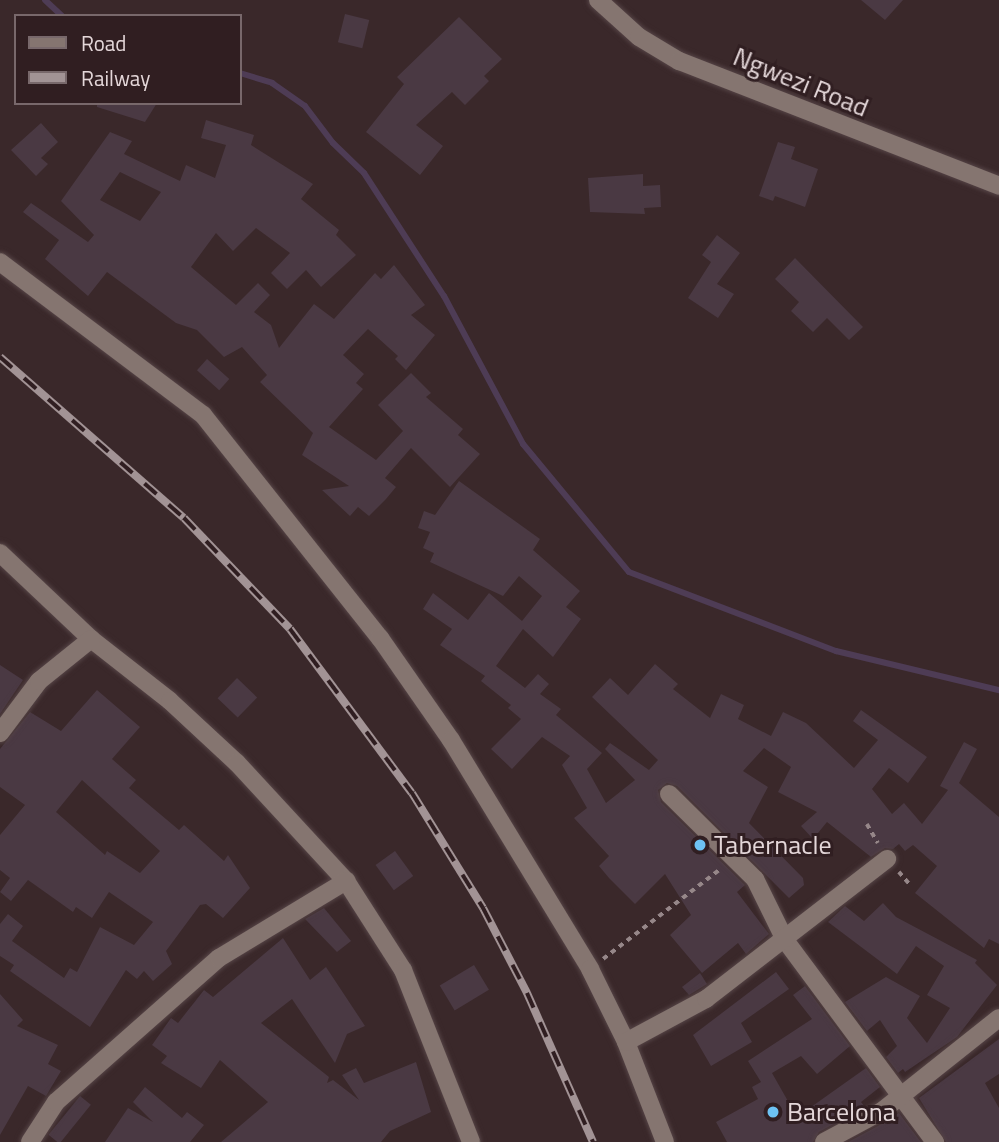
<!DOCTYPE html>
<style>
body{margin:0}
#map{position:relative;width:999px;height:1142px;overflow:hidden;background:#3a282a;font-family:"Titillium Web",sans-serif}
div>[style]{position:absolute}
[style*='--x']{left:calc(var(--x)*1px);top:calc(var(--y)*1px);width:calc(var(--w)*1px);rotate:calc(var(--a)*1deg)}
.stream>*{height:6px;margin:-3px;padding:0 3px;transform-origin:3px;border-radius:3px;background:#4e3c55}
.building>*{inset:0;background:#4a3943;transform-origin:0 0}
.path>*{height:3.5px;margin-top:-1.75px;transform-origin:0;background:repeating-linear-gradient(90deg,#968789 0 5px,transparent 0 10px)}
.roads{filter:drop-shadow(0 0 2px #554446) drop-shadow(0 0 2px #554446)}
.minor>*{height:18px;margin:-9px;padding:0 9px;transform-origin:9px;border-radius:9px;background:#857570}
.rail>*{height:8px;margin-top:-4px;transform-origin:0;background:repeating-linear-gradient(90deg,#301e21 0 16px,#a29395 0 32px);box-sizing:border-box;border-block:2px solid #a29395}
.dots>*{width:19px;height:19px;translate:-50% -50%;box-sizing:border-box;border:4px solid #301e21;border-radius:50%}
span{translate:-50% -50%;white-space:nowrap;text-align:center;line-height:1.15;-webkit-text-stroke:6px #301e21;paint-order:stroke}
.street-label{font-size:26px;color:#e4d7d9}
.poi-label{font-size:26px;color:#e4d7d9}
.left{translate:0 -50%;text-align:left}
.legend{position:absolute;left:14px;top:14px;width:228px;height:91px;box-sizing:border-box;background:#301e21;border:2px solid #78686b;margin:0;padding:9px 12px;list-style:none;font-size:21px;color:#e4d7d9}
.legend li{display:flex;align-items:center;gap:14px;height:35px}
.legend b{width:35px;border:2px solid #78686b}
</style>
<div id="map">
<div class="stream">
<i style="--x:45;--y:0;--w:23;--a:43"></i>
<i style="--x:240;--y:73;--w:34;--a:17"></i>
<i style="--x:272;--y:83;--w:40;--a:34.9"></i>
<i style="--x:305;--y:106;--w:46;--a:52.9"></i>
<i style="--x:333;--y:143;--w:43;--a:44.1"></i>
<i style="--x:364;--y:173;--w:147;--a:57"></i>
<i style="--x:444;--y:296;--w:168;--a:61.9"></i>
<i style="--x:523;--y:444;--w:166;--a:50.4"></i>
<i style="--x:629;--y:572;--w:222;--a:20.9"></i>
<i style="--x:836;--y:651;--w:168;--a:13.5"></i>
</div>
<div class="building">
<i style="clip-path:polygon(861px 0,903px 0,885px 20px)"></i>
<i style="left:345px;top:14px;width:25px;height:29px;rotate:14deg"></i>
<i style="clip-path:polygon(459px 17px,502px 59px,484px 76px,489px 81px,465px 105px,452px 92px,416px 125px,443px 146px,420px 175px,366px 132px,404px 84px,397px 77px)"></i>
<i style="clip-path:polygon(97px 103px,157px 103px,145px 122px,97px 107px)"></i>
<i style="clip-path:polygon(evenodd,206px 120px,254px 135px,251px 145px,313px 184px,301px 199px,339px 230px,336px 235px,356px 255px,321px 287px,306px 270px,287px 289px,271px 273px,290px 253px,256px 228px,233px 251px,216px 233px,191px 267px,236px 305px,258px 283px,270px 295px,254px 312px,271px 325px,279px 348px,314px 304px,334px 319px,375px 273px,381px 279px,394px 265px,425px 305px,411px 315px,435px 335px,406px 370px,395px 359px,398px 356px,368px 329px,343px 355px,364px 374px,356px 383px,363px 389px,329px 427px,376px 460px,403px 431px,378px 405px,411px 373px,431px 393px,426px 397px,463px 429px,458px 435px,480px 454px,450px 487px,411px 448px,385px 478px,396px 487px,386px 499px,369px 516px,358px 507px,350px 516px,322px 490px,349px 486px,302px 455px,313px 433px,260px 382px,267px 375px,242px 347px,224px 357px,197px 330px,176px 323px,107px 272px,88px 296px,45px 259px,59px 240px,23px 212px,31px 203px,88px 242px,94px 235px,61px 201px,110px 132px,132px 141px,124px 154px,180px 181px,186px 165px,215px 178px,226px 145px,201px 138px,206px 120px,120px 172px,161px 192px,140px 221px,100px 200px,120px 172px)"></i>
<i style="clip-path:polygon(41px 123px,58px 142px,41px 158px,48px 164px,36px 176px,11px 150px)"></i>
<i style="clip-path:polygon(778px 142px,795px 147px,791px 159px,818px 169px,805px 207px,775px 196px,773px 201px,759px 196px)"></i>
<i style="clip-path:polygon(643px 174px,643px 186px,660px 185px,661px 207px,644px 208px,645px 214px,590px 212px,588px 178px)"></i>
<i style="clip-path:polygon(717px 235px,740px 253px,717px 284px,734px 294px,718px 318px,688px 298px,711px 262px,702px 255px)"></i>
<i style="clip-path:polygon(795px 258px,863px 327px,849px 340px,827px 318px,813px 332px,791px 311px,799px 302px,775px 279px)"></i>
<i style="left:207px;top:359px;width:30px;height:15px;rotate:42deg"></i>
<i style="clip-path:polygon(459px 481px,540px 539px,533px 550px,580px 591px,566px 607px,581px 619px,553px 657px,523px 629px,496px 666px,525px 688px,538px 674px,549px 684px,540px 694px,561px 709px,556px 715px,602px 753px,587px 769px,606px 803px,635px 780px,605px 749px,610px 743px,649px 770px,658px 760px,592px 697px,610px 678px,628px 695px,655px 664px,678px 684px,673px 689px,710px 718px,721px 694px,744px 705px,738px 719px,771px 736px,783px 712px,806px 723px,854px 768px,878px 740px,853px 721px,861px 710px,927px 757px,908px 783px,889px 768px,872px 789px,892px 814px,904px 803px,922px 824px,948px 790px,940px 786px,964px 742px,977px 749px,959px 783px,999px 817px,999px 944px,989px 939px,984px 948px,915px 893px,937px 866px,913px 845px,905px 851px,899px 844px,893px 849px,885px 848px,871px 857px,827px 822px,813px 839px,801px 826px,817px 812px,778px 792px,791px 767px,764px 748px,743px 771px,768px 787px,749px 823px,803px 878px,804px 885px,789px 898px,677px 786px,667px 783px,658px 790px,661px 802px,745px 885px,737px 892px,769px 934px,746px 954px,738px 943px,702px 973px,670px 935px,691px 915px,665px 874px,635px 904px,609px 878px,599px 866px,609px 856px,574px 818px,587px 808px,562px 765px,570px 756px,542px 737px,512px 769px,491px 749px,521px 719px,508px 708px,511px 705px,481px 681px,485px 676px,440px 645px,452px 629px,423px 609px,433px 593px,468px 620px,489px 593px,522px 621px,542px 596px,519px 576px,503px 596px,430px 562px,434px 553px,423px 548px,430px 532px,418px 528px,424px 511px,435px 515px)"></i>
<i style="clip-path:polygon(0 665px,23px 680px,0 714px)"></i>
<i style="left:237px;top:678px;width:28px;height:28px;rotate:44deg"></i>
<i style="clip-path:polygon(evenodd,97px 690px,140px 727px,112px 759px,136px 780px,129px 788px,179px 830px,184px 825px,224px 861px,228px 855px,250px 888px,223px 918px,206px 904px,200px 905px,166px 951px,172px 964px,153px 981px,144px 971px,137px 979px,126px 970px,90px 1027px,10px 971px,14px 965px,0 956px,0 924px,8px 914px,23px 926px,12px 941px,64px 978px,70px 968px,77px 972px,100px 927px,134px 945px,153px 922px,109px 892px,92px 918px,76px 907px,73px 912px,28px 880px,11px 901px,0 892px,10px 878px,0 870px,0 835px,25px 805px,0 787px,0 749px,30px 712px,61px 731px,97px 690px,82px 780px,160px 851px,140px 873px,107px 851px,105px 855px,56px 812px,82px 780px)"></i>
<i style="left:395px;top:851px;width:31px;height:24px;rotate:54deg"></i>
<i style="clip-path:polygon(883px 903px,896px 917px,977px 960px,975px 963px,997px 985px,957px 1037px,905px 1072px,903px 1069px,898px 1073px,886px 1057px,897px 1046px,880px 1020px,867px 1031px,845px 1002px,886px 977px,920px 996px,907px 1018px,927px 1043px,950px 1008px,927px 995px,944px 966px,916px 946px,897px 974px,828px 922px,845px 906px,864px 921px)"></i>
<i style="clip-path:polygon(324px 908px,351px 941px,337px 952px,305px 919px)"></i>
<i style="clip-path:polygon(283px 938px,310px 980px,326px 967px,365px 1026px,347px 1034px,335px 1063px,292px 999px,261px 1023px,329px 1077px,327px 1083px,333px 1080px,359px 1100px,342px 1075px,356px 1068px,364px 1083px,416px 1062px,431px 1112px,390px 1131px,381px 1142px,221px 1142px,268px 1102px,220px 1060px,201px 1088px,161px 1063px,167px 1056px,152px 1045px,171px 1018px,178px 1023px,204px 990px,213px 997px)"></i>
<i style="left:474px;top:965px;width:29px;height:40px;rotate:59deg"></i>
<i style="clip-path:polygon(776px 972px,789px 989px,741px 1023px,752px 1042px,711px 1066px,693px 1035px)"></i>
<i style="clip-path:polygon(700px 973px,707px 984px,689px 995px,682px 987px)"></i>
<i style="clip-path:polygon(805px 986px,850px 1046px,817px 1074px,801px 1056px,772px 1073px,797px 1117px,866px 1068px,880px 1087px,861px 1102px,865px 1107px,819px 1132px,813px 1142px,727px 1142px,716px 1122px,758px 1099px,752px 1087px,761px 1082px,748px 1061px,812px 1019px,793px 995px)"></i>
<i style="clip-path:polygon(0 994px,23px 1020px,17px 1026px,58px 1045px,48px 1064px,61px 1071px,46px 1096px,28px 1086px,0 1135px)"></i>
<i style="clip-path:polygon(999px 1039px,999px 1074px,985px 1083px,999px 1108px,999px 1142px,946px 1142px,919px 1098px)"></i>
<i style="clip-path:polygon(145px 1087px,182px 1118px,187px 1112px,204px 1125px,190px 1142px,105px 1142px,128px 1108px,153px 1122px,133px 1102px)"></i>
<i style="left:80px;top:1096px;width:14px;height:50px;rotate:39deg"></i>
<i style="clip-path:polygon(899px 1113px,921px 1142px,848px 1142px,887px 1121px)"></i>
</div>
<div class="path">
<i style="--x:867;--y:824;--w:22;--a:60"></i>
<i style="--x:899;--y:872;--w:18;--a:49"></i>
<i style="--x:603;--y:959;--w:146;--a:-37.5"></i>
</div>
<div class="roads">
<div class="minor">
<i style="--x:598;--y:0;--w:55;--a:42.1"></i>
<i style="--x:639;--y:37;--w:47;--a:31"></i>
<i style="--x:679;--y:61;--w:344;--a:21.3"></i>
<i style="--x:0;--y:262;--w:254;--a:37"></i>
<i style="--x:203;--y:415;--w:285;--a:51.6"></i>
<i style="--x:380;--y:638;--w:124;--a:55.2"></i>
<i style="--x:451;--y:740;--w:268;--a:58.7"></i>
<i style="--x:590;--y:969;--w:81;--a:63.7"></i>
<i style="--x:626;--y:1042;--w:107;--a:68.7"></i>
<i style="--x:0;--y:553;--w:125;--a:43.4"></i>
<i style="--x:91;--y:639;--w:100;--a:38.1"></i>
<i style="--x:170;--y:701;--w:91;--a:42.8"></i>
<i style="--x:237;--y:763;--w:161;--a:47.3"></i>
<i style="--x:346;--y:881;--w:106;--a:57.4"></i>
<i style="--x:403;--y:970;--w:185;--a:68.4"></i>
<i style="--x:0;--y:733;--w:65;--a:-53.1"></i>
<i style="--x:39;--y:681;--w:67;--a:-38.9"></i>
<i style="--x:669;--y:794;--w:121;--a:44.7"></i>
<i style="--x:755;--y:879;--w:68;--a:63.8"></i>
<i style="--x:785;--y:940;--w:252;--a:53.4"></i>
<i style="--x:626;--y:1042;--w:91;--a:-28.3"></i>
<i style="--x:706;--y:999;--w:229;--a:-37.7"></i>
<i style="--x:30;--y:1142;--w:48;--a:-57"></i>
<i style="--x:56;--y:1102;--w:217;--a:-41.5"></i>
<i style="--x:219;--y:958;--w:149;--a:-31.2"></i>
<i style="--x:824;--y:1142;--w:66;--a:-28.1"></i>
<i style="--x:882;--y:1111;--w:149;--a:-38.5"></i>
</div>
</div>
<div class="rail">
<i style="--x:0;--y:357;--w:244;--a:41.2"></i>
<i style="--x:184;--y:518;--w:153;--a:46.3"></i>
<i style="--x:290;--y:629;--w:204;--a:53.4"></i>
<i style="--x:412;--y:793;--w:135;--a:58.3"></i>
<i style="--x:483;--y:908;--w:96;--a:62.6"></i>
<i style="--x:527;--y:993;--w:163;--a:66.1"></i>
</div>
<div class="dots">
<i style="left:700px;top:845px;background:#6dc2f3"></i>
<i style="left:773px;top:1112px;background:#6dc2f3"></i>
</div>
<div class="street-label">
<span style="left:801px;top:82px;rotate:22deg">Ngwezi Road</span>
</div>
<div class="poi-label">
<span class="left" style="left:714px;top:845px">Tabernacle</span>
<span class="left" style="left:787px;top:1112px">Barcelona</span>
</div>
<ul class="legend">
<li><b style="height:9px;background:#857570"></b>Road</li>
<li><b style="height:9px;background:#a29395"></b>Railway</li>
</ul>
</div>
